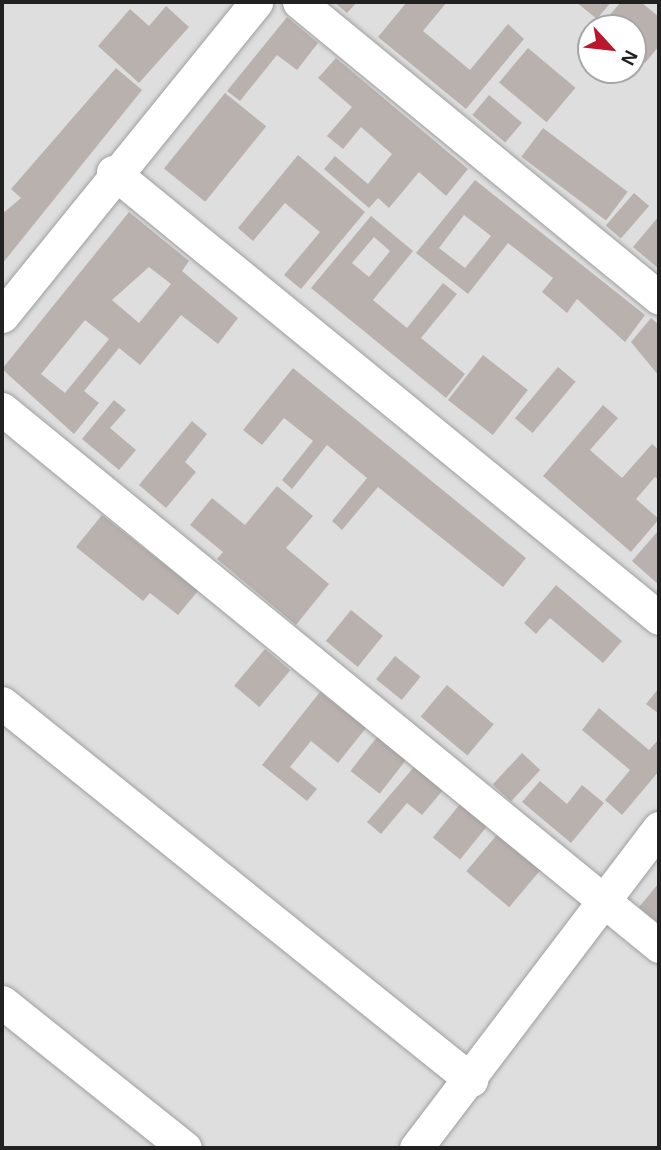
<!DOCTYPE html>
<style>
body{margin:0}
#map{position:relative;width:661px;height:1150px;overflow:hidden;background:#f0ede8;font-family:Arial,sans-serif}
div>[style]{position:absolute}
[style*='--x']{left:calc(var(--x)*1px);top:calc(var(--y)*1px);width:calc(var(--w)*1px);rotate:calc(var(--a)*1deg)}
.residential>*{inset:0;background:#dfdede}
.building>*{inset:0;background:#b9b1ae;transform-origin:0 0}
.roads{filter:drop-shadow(0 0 2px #9e9e9e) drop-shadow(0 0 2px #9e9e9e)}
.minor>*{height:33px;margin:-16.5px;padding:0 16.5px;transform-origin:16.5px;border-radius:16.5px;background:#fff}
span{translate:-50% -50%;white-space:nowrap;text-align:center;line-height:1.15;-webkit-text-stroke:7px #fff;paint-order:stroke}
.frame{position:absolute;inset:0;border:4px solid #212121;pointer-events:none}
.north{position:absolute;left:577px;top:14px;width:70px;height:70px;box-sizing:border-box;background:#fff;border:2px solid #a6a6a6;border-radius:50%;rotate:117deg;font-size:19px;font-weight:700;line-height:28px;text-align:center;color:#212121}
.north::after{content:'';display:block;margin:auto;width:24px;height:32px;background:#ba172c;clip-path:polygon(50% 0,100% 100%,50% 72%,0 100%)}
</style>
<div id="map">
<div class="residential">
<i style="clip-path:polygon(evenodd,2px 2px,659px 2px,659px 1148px,2px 1148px,2px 2px,591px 28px,633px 28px,633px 70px,591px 70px,591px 28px)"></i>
</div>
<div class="building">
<i style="clip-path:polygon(334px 2px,357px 2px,347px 13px)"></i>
<i style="clip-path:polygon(407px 2px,447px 2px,423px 31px,470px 70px,508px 24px,524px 39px,466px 109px,378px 37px)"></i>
<i style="clip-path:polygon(576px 2px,611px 2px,597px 19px)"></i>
<i style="clip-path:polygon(621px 2px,641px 2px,659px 17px,659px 46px,645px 63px,633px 52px,633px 28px,601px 25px)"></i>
<i style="clip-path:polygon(166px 6px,189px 27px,139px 83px,98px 46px,130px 9px,149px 26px)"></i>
<i style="clip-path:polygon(287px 17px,318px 43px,297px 70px,277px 55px,240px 101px,227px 91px)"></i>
<i style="left:528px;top:48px;width:62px;height:45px;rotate:40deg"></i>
<i style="clip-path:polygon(336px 58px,468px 169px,446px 196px,419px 172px,389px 208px,378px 198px,369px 208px,324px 169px,335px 156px,368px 184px,392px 154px,361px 127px,343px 149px,327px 136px,352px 107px,318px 78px)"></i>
<i style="clip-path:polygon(116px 68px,142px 90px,2px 264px,2px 214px,21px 198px,11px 189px)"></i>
<i style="left:225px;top:93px;width:53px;height:97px;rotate:39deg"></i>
<i style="left:489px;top:95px;width:43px;height:26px;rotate:40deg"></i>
<i style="left:543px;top:128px;width:106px;height:36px;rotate:37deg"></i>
<i style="clip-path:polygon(298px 155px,365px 212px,301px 289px,284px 275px,320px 232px,285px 203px,253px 241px,238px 228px)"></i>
<i style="clip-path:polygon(evenodd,475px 180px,645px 315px,625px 342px,577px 299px,567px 313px,542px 292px,553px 278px,508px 243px,468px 294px,416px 253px,475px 180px,464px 215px,491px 236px,465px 268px,439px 248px,464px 215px)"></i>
<i style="left:634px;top:193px;width:20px;height:43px;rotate:41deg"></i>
<i style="clip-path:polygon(evenodd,129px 212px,189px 261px,182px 271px,238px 318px,218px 344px,181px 315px,140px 365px,119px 348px,84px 391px,99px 403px,74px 434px,2px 369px,129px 212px,149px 267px,171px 284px,139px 323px,112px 300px,149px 267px,129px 212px,85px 320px,109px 339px,65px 393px,41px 374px,85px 320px)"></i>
<i style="clip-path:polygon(evenodd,371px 216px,413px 251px,373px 300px,407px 328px,443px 283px,457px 294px,421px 338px,465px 374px,446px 398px,311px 288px,371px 216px,374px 237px,390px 251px,369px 277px,352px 263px,374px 237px)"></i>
<i style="clip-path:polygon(659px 216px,659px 269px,633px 247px)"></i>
<i style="clip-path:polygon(651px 318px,659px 325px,659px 376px,631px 342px)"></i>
<i style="left:483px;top:355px;width:57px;height:57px;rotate:38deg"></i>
<i style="left:558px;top:367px;width:23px;height:67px;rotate:40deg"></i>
<i style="clip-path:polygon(293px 368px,526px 558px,503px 587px,378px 487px,342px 530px,332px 521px,367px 478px,327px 445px,292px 489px,282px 480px,313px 441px,284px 418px,262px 445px,243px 430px)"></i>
<i style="clip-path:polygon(114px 400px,126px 410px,110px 428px,136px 450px,119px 470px,82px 439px)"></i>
<i style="clip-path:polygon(603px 405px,618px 418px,590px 450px,622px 478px,652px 444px,659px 450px,659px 480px,655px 477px,636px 499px,659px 519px,631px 552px,543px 476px)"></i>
<i style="clip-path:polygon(192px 421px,207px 434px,185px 462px,196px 472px,166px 508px,139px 485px)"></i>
<i style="clip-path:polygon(277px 486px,313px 516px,286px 548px,329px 584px,296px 625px,217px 559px,223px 552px,190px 525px,212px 498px,245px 525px)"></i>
<i style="clip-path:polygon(102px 515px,198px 591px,178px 615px,150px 593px,143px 601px,76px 547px)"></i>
<i style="clip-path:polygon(659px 530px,659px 585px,632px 561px)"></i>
<i style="clip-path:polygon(556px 585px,622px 641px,603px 663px,550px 618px,536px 634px,524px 623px)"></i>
<i style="left:351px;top:610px;width:41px;height:40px;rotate:39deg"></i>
<i style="left:265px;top:649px;width:33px;height:48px;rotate:40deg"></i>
<i style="left:395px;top:656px;width:33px;height:30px;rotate:39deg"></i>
<i style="left:447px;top:685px;width:61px;height:41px;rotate:40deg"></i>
<i style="clip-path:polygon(659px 688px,659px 714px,646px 704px)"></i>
<i style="clip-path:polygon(320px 692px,366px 728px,338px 763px,311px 741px,290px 767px,317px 789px,307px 801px,262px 765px)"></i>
<i style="clip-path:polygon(599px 708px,649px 750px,659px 739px,659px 771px,622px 815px,605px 800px,630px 770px,582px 730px)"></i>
<i style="left:377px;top:737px;width:37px;height:43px;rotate:38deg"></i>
<i style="left:522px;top:753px;width:25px;height:43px;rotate:43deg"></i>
<i style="clip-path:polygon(414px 767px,443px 790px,422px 815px,407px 803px,381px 834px,367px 822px)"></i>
<i style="clip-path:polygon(540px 781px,567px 804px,582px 785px,604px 803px,571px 843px,522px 802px)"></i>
<i style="left:460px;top:804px;width:35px;height:43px;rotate:39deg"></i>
<i style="left:501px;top:830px;width:56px;height:54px;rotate:40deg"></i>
<i style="clip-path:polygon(659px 883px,659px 924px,639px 907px)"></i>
</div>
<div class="roads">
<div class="minor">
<i style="--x:299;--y:2;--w:466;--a:39.4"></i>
<i style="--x:113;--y:172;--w:705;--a:39.24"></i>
<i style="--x:2;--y:316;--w:404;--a:-51"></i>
<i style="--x:2;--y:409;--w:849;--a:39.26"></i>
<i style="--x:2;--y:703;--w:602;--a:38.79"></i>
<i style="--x:2;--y:1002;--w:234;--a:38.6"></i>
<i style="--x:416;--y:1148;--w:402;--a:-52.8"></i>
</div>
</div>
<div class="frame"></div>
<div class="north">N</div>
</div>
